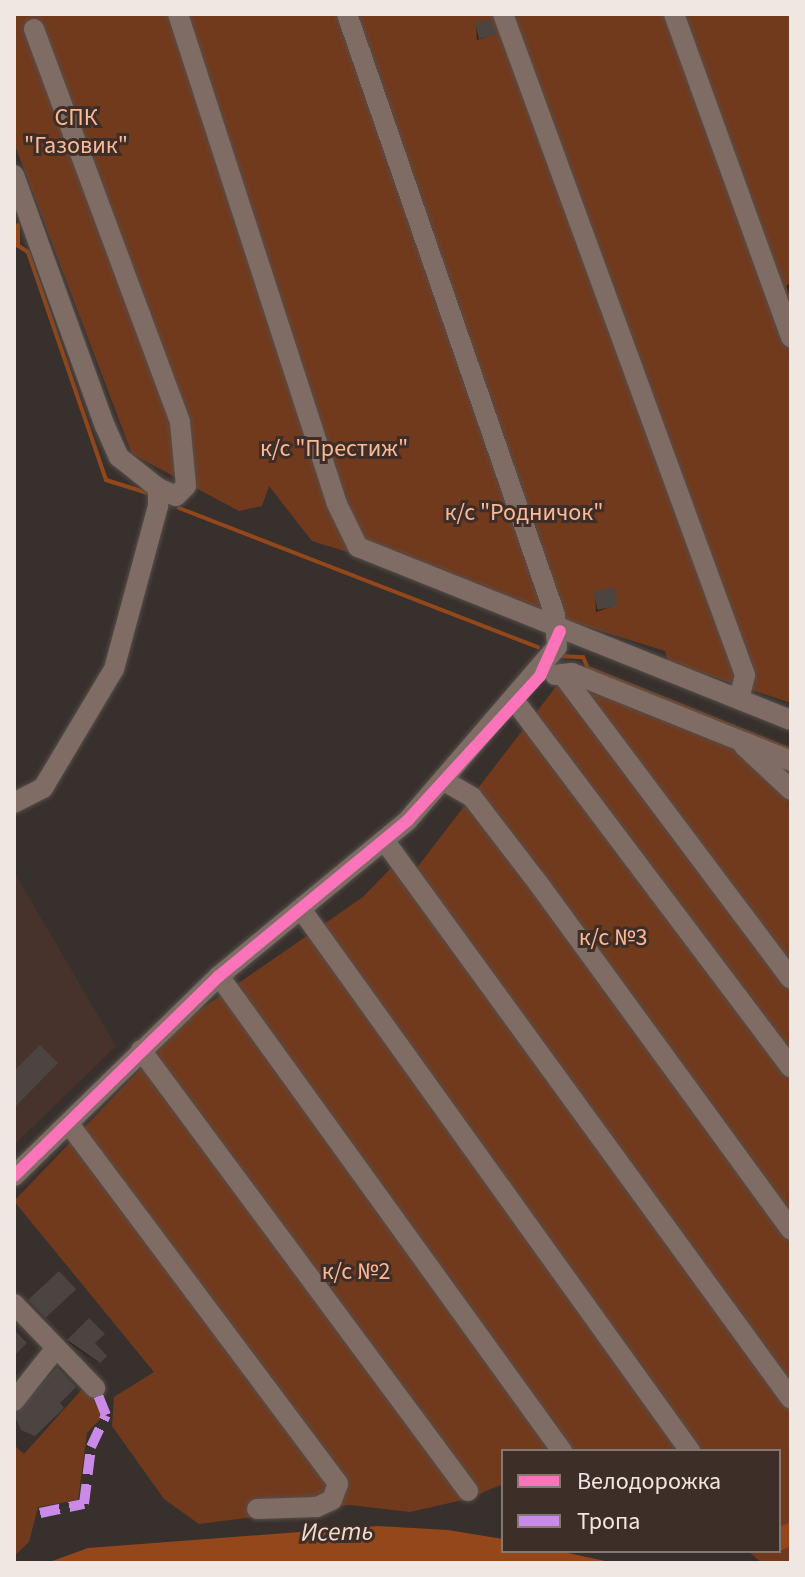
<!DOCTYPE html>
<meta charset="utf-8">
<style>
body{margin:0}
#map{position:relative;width:805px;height:1577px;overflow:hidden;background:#38302d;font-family:"Source Sans 3",sans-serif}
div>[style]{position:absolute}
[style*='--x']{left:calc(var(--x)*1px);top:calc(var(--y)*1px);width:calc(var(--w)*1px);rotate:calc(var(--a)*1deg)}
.built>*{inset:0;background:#47332b}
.green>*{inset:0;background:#723a1d}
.water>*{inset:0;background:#93471b}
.shadow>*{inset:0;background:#0007}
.stream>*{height:4px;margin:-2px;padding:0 2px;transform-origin:2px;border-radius:2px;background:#93471b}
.building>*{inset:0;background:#4b4441;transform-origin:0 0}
.roads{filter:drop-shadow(0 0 2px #554e4b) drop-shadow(0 0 2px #554e4b)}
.minor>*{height:20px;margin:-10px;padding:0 10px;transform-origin:10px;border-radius:10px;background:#7f6c64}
.quiet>*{height:10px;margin-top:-5px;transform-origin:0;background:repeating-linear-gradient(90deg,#ca8be6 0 20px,transparent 0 30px)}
.cycleway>*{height:12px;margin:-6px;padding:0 6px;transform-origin:6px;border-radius:6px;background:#fb73b8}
span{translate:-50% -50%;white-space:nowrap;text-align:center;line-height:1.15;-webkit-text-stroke:6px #3d2e28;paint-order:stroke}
.park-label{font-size:24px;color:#fdb896}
.water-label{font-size:26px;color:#f3dbcf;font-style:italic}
.frame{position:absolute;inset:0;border:16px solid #f0e6e2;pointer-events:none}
.legend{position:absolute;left:501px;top:1449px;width:280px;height:104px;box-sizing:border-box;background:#3d2e28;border:2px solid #857872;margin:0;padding:10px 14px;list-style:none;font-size:24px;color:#f0e6e2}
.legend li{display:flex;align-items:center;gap:16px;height:40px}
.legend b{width:40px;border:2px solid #857872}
</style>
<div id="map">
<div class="built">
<i style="clip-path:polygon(14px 872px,116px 1046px,14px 1145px)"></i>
</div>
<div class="green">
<i style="clip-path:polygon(14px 14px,791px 14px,791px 703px,668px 662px,665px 651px,312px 541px,269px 486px,262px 506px,239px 511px,132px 454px,14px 143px)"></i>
<i style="clip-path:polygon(584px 683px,727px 743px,744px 758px,791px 767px,791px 1563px,762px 1563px,748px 1551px,779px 1551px,779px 1451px,503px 1451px,503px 1484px,467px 1499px,410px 1512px,350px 1505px,199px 1524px,164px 1499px,112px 1426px,114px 1397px,154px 1372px,14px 1201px,191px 1016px,363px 897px,393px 866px,406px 882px,558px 684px)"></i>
<i style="clip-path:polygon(85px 1386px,103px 1416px,87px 1433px,78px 1500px,38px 1507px,29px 1542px,14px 1556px,14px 1445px,24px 1454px)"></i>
</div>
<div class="water">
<i style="clip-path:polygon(791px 1522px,791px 1546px,779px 1551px,779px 1527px)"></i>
<i style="clip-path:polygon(378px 1526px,448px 1530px,503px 1539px,503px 1551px,559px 1551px,614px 1563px,47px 1563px,88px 1548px)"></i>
</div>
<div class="shadow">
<i style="clip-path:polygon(476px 25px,494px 34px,477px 40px)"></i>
<i style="clip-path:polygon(791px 282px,791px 300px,786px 286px)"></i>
<i style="clip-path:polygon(595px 594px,616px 605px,596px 612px)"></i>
<i style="clip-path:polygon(89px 1321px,92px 1343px,104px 1356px,98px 1362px,68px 1342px)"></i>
</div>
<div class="stream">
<i style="--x:18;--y:225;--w:21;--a:90"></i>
<i style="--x:14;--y:243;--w:17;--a:33"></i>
<i style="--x:28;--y:252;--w:241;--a:71.1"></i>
<i style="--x:106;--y:480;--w:47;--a:17.3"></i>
<i style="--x:179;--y:508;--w:385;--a:21.2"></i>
<i style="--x:561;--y:656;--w:22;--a:3"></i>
<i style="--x:583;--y:657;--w:12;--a:66"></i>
<i style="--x:588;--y:668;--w:219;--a:22"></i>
</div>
<div class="building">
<i style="clip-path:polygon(491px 19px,497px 34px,479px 39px,475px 23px)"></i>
<i style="left:614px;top:587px;width:19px;height:21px;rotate:78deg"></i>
<i style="clip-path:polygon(40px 1045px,58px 1063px,14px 1108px,14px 1071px)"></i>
<i style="left:59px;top:1271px;width:25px;height:42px;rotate:47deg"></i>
<i style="clip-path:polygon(89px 1318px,105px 1334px,95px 1343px,107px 1356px,100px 1363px,67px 1340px)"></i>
<i style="clip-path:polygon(14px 1330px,27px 1343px,14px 1356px)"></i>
<i style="clip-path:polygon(57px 1367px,76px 1387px,60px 1403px,64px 1408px,35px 1436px,21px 1430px,14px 1414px)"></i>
</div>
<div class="roads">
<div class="minor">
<i style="--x:178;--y:14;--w:515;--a:72.02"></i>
<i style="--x:337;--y:504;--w:48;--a:64"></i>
<i style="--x:358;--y:547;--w:466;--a:21.8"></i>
<i style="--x:503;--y:14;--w:704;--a:69.89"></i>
<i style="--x:745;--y:675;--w:25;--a:104"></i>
<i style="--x:674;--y:14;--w:344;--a:70.1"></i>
<i style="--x:34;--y:29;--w:419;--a:69.6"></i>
<i style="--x:180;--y:422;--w:64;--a:84.6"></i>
<i style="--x:186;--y:486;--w:14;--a:135"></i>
<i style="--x:176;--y:496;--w:20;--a:-156"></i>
<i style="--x:14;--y:175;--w:267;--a:70.1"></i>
<i style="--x:105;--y:426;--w:34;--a:66"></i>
<i style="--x:119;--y:457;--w:50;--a:38.5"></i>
<i style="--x:158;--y:488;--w:18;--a:90"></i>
<i style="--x:158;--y:506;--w:169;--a:105.1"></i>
<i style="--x:114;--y:669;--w:139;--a:120.8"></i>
<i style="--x:43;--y:788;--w:33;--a:153"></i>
<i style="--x:562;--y:674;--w:381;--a:53.1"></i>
<i style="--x:555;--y:675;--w:17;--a:-7"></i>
<i style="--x:572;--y:673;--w:236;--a:21.9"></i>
<i style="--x:514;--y:700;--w:460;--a:53"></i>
<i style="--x:744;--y:746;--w:64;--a:43.1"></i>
<i style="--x:446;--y:782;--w:30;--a:30"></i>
<i style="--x:472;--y:797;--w:113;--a:52.5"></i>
<i style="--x:541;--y:887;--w:424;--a:53.9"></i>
<i style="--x:384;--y:840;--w:691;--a:53.94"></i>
<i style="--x:301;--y:909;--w:667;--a:54.33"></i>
<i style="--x:219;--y:976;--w:586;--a:54.17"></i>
<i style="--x:141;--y:1050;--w:549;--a:53.44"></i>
<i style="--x:69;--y:1124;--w:449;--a:53.2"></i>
<i style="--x:338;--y:1484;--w:17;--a:111"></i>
<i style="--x:332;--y:1500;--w:17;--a:155"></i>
<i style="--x:317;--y:1507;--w:60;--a:178.1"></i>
<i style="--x:14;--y:1176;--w:286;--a:-44.3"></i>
<i style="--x:219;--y:976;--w:245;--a:-39.5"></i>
<i style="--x:408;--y:820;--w:228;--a:-49.3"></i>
<i style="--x:557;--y:647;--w:32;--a:-94"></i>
<i style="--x:555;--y:615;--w:636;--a:-109.09"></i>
<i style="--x:14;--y:1304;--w:117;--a:46"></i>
<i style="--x:14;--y:1401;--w:68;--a:-51.6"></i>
</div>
</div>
<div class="quiet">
<i style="--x:40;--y:1513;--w:45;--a:-11.6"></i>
<i style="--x:84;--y:1504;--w:57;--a:-83"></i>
<i style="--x:91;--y:1447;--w:35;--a:-65"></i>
<i style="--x:106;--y:1415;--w:29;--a:-112"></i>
</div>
<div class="cycleway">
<i style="--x:14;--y:1176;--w:286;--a:-44.3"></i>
<i style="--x:219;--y:976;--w:245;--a:-39.5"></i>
<i style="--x:408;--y:820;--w:195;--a:-47.5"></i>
<i style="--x:540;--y:676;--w:49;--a:-66"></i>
</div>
<div class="park-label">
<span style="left:76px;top:132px">СПК<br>"Газовик"</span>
<span style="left:334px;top:449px">к/с "Престиж"</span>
<span style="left:524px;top:513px">к/с "Родничок"</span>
<span style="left:613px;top:938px">к/с №3</span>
<span style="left:356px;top:1272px">к/с №2</span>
</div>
<div class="water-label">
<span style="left:337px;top:1532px;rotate:-1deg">Исеть</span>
</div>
<div class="frame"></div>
<ul class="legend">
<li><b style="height:10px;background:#fb73b8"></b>Велодорожка</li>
<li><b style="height:10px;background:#ca8be6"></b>Тропа</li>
</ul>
</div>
